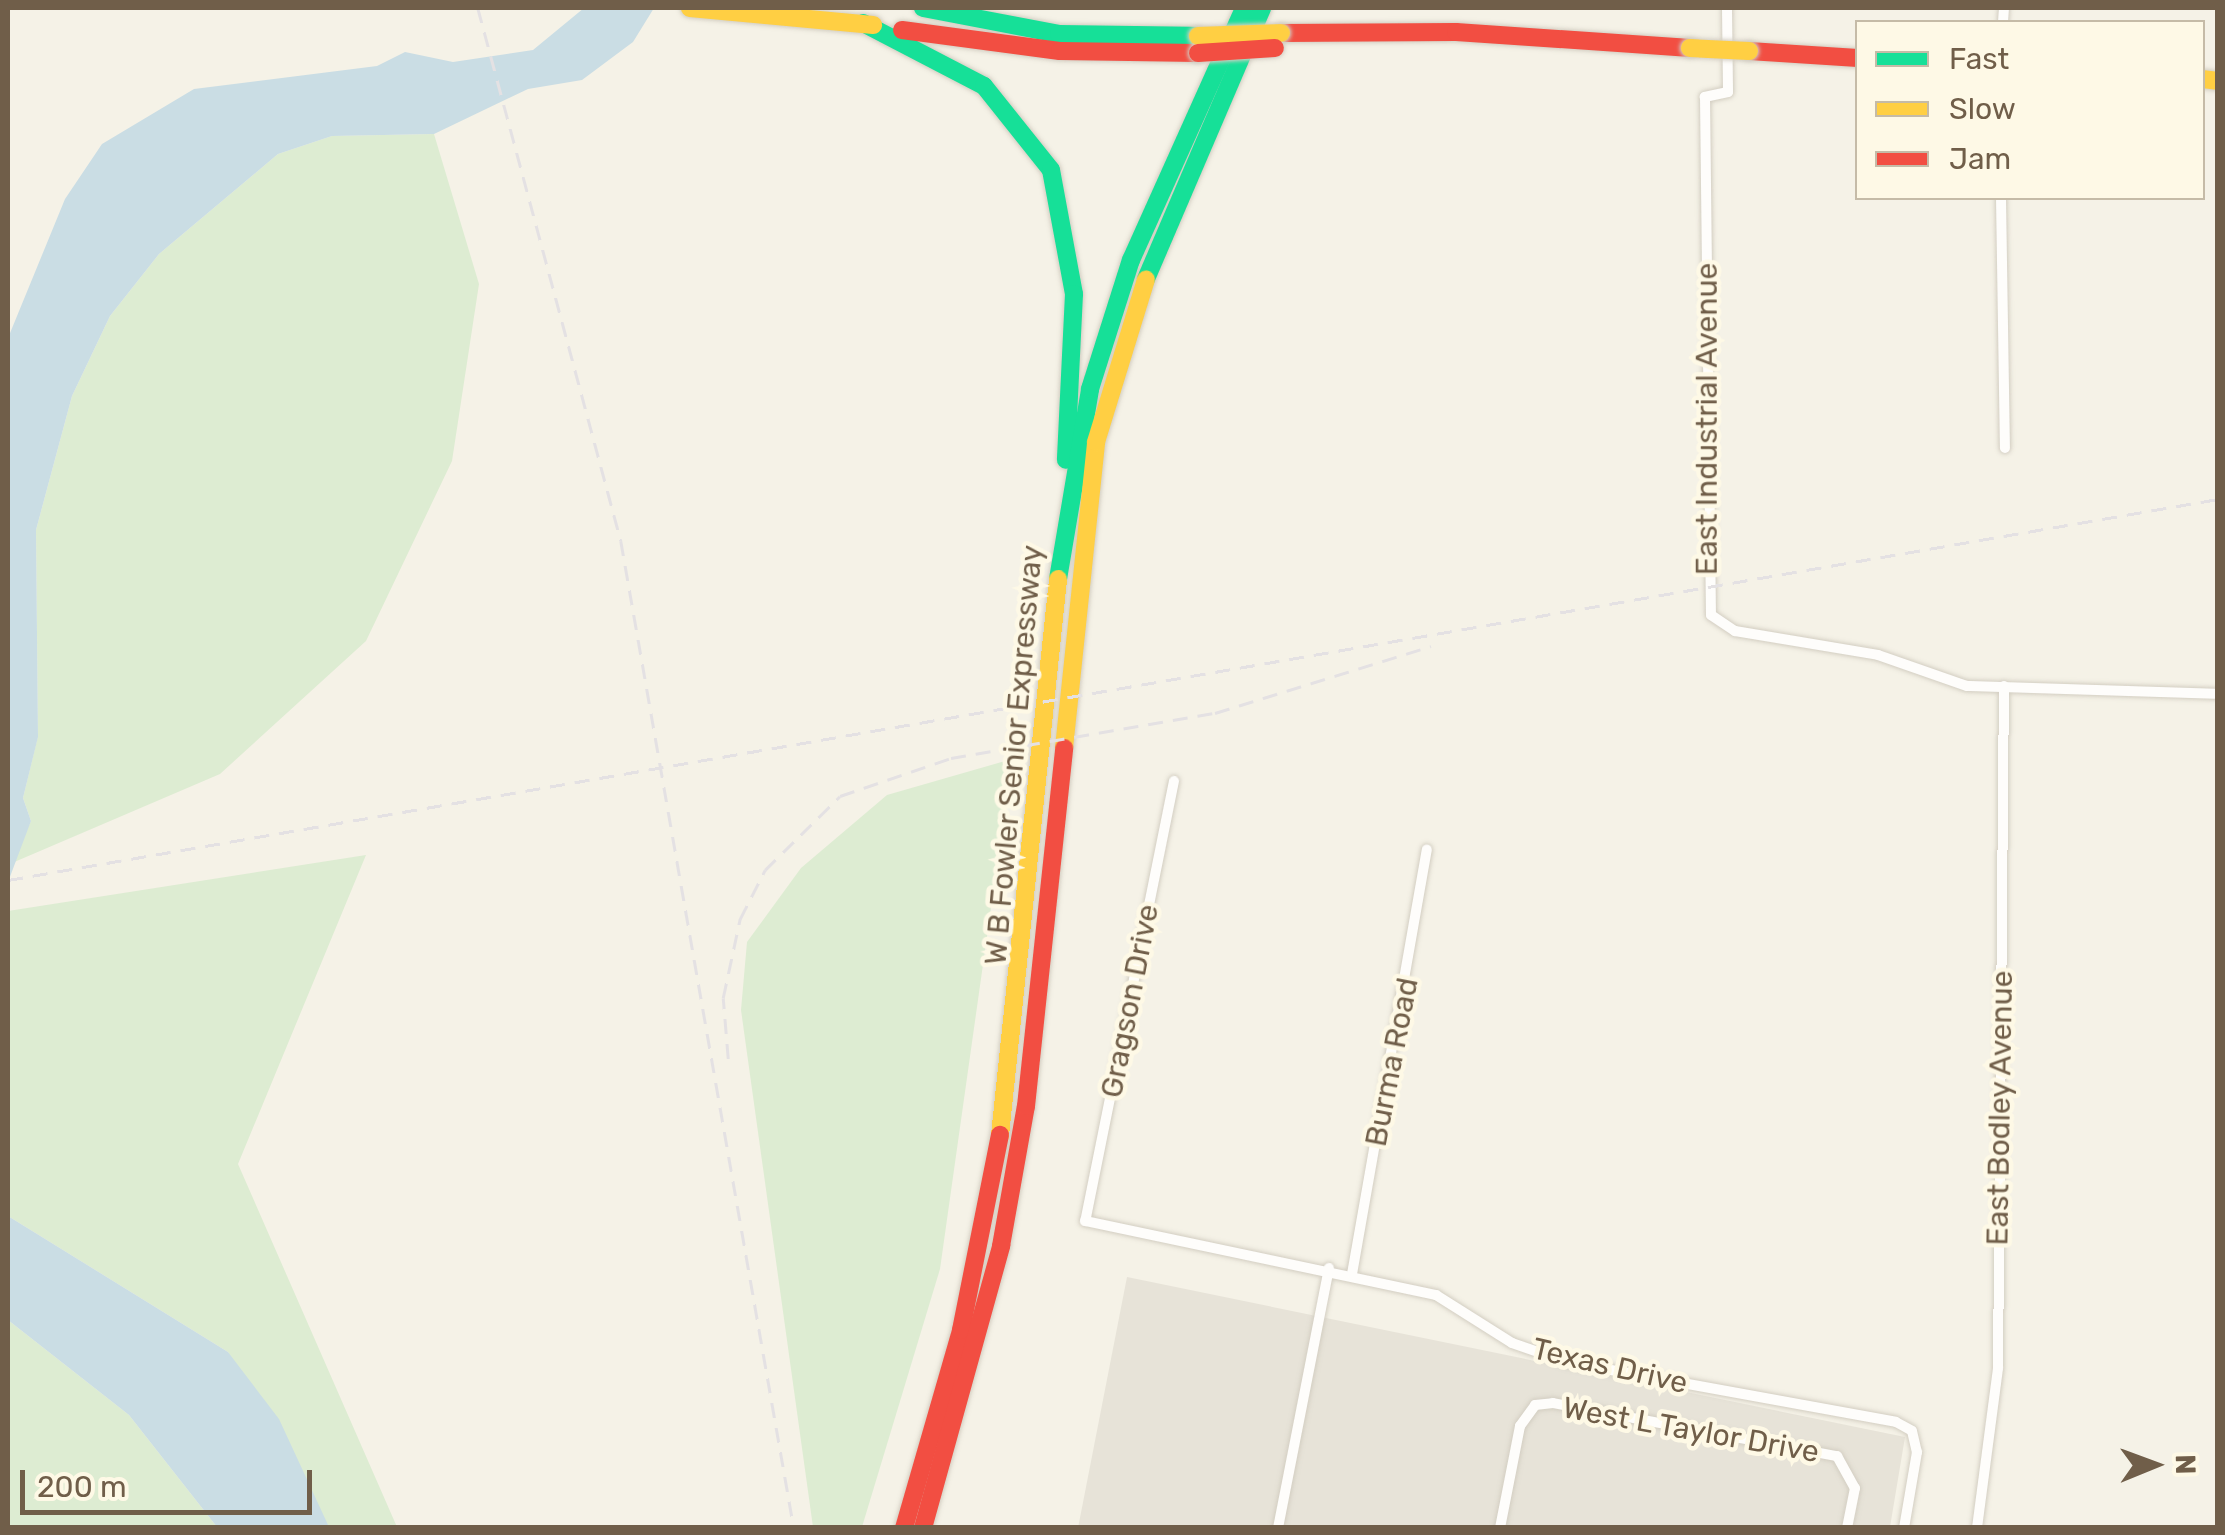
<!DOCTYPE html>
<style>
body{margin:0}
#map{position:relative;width:2225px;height:1535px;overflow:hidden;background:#f5f2e7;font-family:Rubik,sans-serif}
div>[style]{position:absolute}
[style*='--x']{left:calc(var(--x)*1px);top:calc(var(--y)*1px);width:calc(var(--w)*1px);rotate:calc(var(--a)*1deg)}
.industrial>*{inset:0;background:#e7e3d8}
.green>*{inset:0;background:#ddecd2}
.water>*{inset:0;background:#cadde4}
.roads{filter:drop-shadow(0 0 2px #d3cec2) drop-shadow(0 0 2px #d3cec2)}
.street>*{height:10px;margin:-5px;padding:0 5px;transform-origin:5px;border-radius:5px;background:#fefdfb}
.fast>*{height:18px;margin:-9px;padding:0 9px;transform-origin:9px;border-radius:9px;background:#16e098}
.slow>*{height:18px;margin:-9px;padding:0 9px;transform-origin:9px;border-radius:9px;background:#ffcf43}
.jam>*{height:18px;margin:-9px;padding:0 9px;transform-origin:9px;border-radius:9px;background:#f24e42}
.rail>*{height:2.5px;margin-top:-1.25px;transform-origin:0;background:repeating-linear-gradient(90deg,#e4e1e3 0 15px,transparent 0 25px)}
.bridges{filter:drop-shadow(0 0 2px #d3cec4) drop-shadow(0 0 2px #d3cec4)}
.slow-bridge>*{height:18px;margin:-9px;padding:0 9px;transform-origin:9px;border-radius:9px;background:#ffcf43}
.jam-bridge>*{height:18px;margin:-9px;padding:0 9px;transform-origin:9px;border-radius:9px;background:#f24e42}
span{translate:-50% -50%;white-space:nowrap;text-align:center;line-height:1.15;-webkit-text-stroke:9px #fef9e6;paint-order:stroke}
.street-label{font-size:30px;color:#705e49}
.frame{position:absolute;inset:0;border:10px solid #705e49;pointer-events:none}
.legend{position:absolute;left:1855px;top:20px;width:350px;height:180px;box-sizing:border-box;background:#fef9e6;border:2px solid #c5bba7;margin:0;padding:12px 18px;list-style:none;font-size:30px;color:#705e49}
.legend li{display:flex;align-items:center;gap:20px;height:50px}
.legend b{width:50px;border:2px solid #c5bba7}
.north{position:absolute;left:2105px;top:1415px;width:100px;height:100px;-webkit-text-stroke:8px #fef9e6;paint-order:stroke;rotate:89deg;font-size:28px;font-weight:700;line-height:40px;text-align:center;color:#705e49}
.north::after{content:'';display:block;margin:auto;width:35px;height:45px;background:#705e49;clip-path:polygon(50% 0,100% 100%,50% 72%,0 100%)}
.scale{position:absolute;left:20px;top:1470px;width:292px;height:45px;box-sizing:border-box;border:5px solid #705e49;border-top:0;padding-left:12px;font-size:30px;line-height:35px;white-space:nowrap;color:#705e49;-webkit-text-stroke:8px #fef9e6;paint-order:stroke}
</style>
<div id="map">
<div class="industrial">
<i style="clip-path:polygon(1127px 1277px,1905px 1437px,1890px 1527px,1078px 1528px)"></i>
</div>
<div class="green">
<i style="clip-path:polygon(434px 134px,479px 284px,452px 461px,366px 641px,220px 774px,12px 863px,31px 821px,23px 798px,38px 736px,36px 530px,72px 396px,110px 316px,159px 254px,278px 154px,332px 136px)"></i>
<i style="clip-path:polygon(1012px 759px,940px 1269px,862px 1527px,813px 1527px,741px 1010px,747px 942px,801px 868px,887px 795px)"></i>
<i style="clip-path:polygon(366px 855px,238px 1164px,397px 1527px,329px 1527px,228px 1352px,8px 1216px,8px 911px)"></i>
<i style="clip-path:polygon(8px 1320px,129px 1415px,217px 1527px,8px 1527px)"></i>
</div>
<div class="water">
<i style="clip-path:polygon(584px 8px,654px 8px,633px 42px,582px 80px,528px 89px,434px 134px,332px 136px,278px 154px,159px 254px,110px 316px,72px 396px,36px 530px,38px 737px,23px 798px,31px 821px,8px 882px,8px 338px,65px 199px,102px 144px,194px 89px,377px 66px,405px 52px,453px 62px,533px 50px)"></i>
<i style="clip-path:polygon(8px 1216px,228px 1352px,279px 1419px,329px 1527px,217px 1527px,129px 1415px,8px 1320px)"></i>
</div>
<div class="roads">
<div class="street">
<i style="--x:1727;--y:8;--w:84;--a:89.3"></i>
<i style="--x:1728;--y:92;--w:24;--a:168"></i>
<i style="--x:1705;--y:97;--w:518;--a:89.34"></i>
<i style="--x:1711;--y:615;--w:29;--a:34"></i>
<i style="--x:1735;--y:631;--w:145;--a:9.5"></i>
<i style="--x:1878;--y:655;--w:94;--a:19.2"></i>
<i style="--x:1967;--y:686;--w:251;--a:1.8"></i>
<i style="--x:2003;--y:22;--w:14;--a:-86"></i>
<i style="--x:2001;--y:198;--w:250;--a:89.1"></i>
<i style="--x:1174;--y:781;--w:449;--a:101.4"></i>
<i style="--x:1085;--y:1221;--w:359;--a:11.9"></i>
<i style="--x:1436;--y:1295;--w:90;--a:32.3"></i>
<i style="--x:1512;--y:1343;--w:58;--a:19.1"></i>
<i style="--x:1567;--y:1362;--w:334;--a:10.3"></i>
<i style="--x:1896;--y:1422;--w:18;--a:29"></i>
<i style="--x:1912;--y:1431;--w:22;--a:77"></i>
<i style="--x:1917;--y:1452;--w:77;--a:99.7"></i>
<i style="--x:1352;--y:1274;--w:431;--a:-80"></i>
<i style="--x:1278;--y:1528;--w:265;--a:-78.9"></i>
<i style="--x:1500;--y:1528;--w:104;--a:-78.9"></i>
<i style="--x:1520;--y:1426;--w:26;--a:-54"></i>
<i style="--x:1535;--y:1405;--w:18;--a:-6"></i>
<i style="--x:1553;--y:1403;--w:289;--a:10.6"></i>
<i style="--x:1837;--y:1456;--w:37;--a:61"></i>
<i style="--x:1855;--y:1488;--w:41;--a:101.3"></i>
<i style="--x:1977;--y:1528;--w:161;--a:-82.5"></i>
<i style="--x:1998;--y:1368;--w:682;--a:-89.5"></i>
</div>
<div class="fast">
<i style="--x:923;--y:8;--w:138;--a:10.8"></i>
<i style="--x:1059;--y:34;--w:139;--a:0.8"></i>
<i style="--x:863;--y:23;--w:136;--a:27.5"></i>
<i style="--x:984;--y:86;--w:107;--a:51.4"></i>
<i style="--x:1051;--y:170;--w:126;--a:79.5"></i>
<i style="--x:1074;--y:294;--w:166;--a:92.8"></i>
<i style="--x:1146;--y:279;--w:295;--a:-66.8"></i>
<i style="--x:1058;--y:579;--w:193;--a:-80.4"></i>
<i style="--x:1090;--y:389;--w:135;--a:-72.4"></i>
<i style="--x:1131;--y:260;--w:276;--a:-65.8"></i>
</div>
<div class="slow">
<i style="--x:690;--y:8;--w:184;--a:5.3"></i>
<i style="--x:2202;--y:79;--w:16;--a:7"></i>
<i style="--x:1064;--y:748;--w:308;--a:-84"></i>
<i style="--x:1096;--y:442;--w:170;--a:-72.9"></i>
<i style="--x:1000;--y:1135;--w:559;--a:-84.04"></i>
</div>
<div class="jam">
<i style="--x:902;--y:30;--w:159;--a:7.6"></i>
<i style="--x:1060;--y:51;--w:138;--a:0.8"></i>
<i style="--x:1281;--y:33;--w:175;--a:-0.3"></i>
<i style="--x:1456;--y:32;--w:235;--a:3.9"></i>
<i style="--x:1749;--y:51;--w:109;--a:3.7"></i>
<i style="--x:904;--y:1528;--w:206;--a:-73.9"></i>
<i style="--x:961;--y:1330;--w:199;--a:-78.7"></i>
<i style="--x:923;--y:1528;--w:293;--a:-74.5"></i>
<i style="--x:1001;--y:1246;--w:142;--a:-79.9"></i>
<i style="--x:1026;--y:1106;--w:360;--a:-83.9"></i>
</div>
</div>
<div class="rail">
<i style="--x:478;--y:8;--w:552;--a:74.98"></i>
<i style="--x:621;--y:541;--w:1002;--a:80.06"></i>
<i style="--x:8;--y:880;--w:2243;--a:-9.78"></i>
<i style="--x:728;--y:1059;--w:61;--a:-94.7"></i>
<i style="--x:723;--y:998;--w:81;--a:-77.9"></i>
<i style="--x:740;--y:919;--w:55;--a:-63"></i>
<i style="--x:765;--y:870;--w:105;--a:-44.6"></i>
<i style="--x:840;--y:796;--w:117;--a:-18.9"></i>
<i style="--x:951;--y:758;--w:268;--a:-9.7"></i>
<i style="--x:1215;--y:713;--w:226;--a:-17.2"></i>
</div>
<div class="bridges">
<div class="slow-bridge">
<i style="--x:1198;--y:36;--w:83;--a:-2.1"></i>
<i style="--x:1690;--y:48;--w:59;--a:2.9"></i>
</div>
<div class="jam-bridge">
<i style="--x:1198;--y:53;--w:77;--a:-3.7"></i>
</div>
</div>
<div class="street-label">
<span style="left:1707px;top:419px;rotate:-90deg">East Industrial Avenue</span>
<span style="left:1014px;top:755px;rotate:-85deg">W B Fowler Senior Expressway</span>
<span style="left:1130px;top:1001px;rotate:-79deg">Gragson Drive</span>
<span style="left:1392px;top:1062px;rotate:-79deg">Burma Road</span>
<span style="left:2000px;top:1108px;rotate:-89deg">East Bodley Avenue</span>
<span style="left:1610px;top:1366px;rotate:13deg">Texas Drive</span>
<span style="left:1691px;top:1430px;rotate:10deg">West L Taylor Drive</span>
</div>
<div class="frame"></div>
<ul class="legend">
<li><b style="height:12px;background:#16e098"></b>Fast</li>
<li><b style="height:12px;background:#ffcf43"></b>Slow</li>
<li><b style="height:12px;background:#f24e42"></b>Jam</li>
</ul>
<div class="north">N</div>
<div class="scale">200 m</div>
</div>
